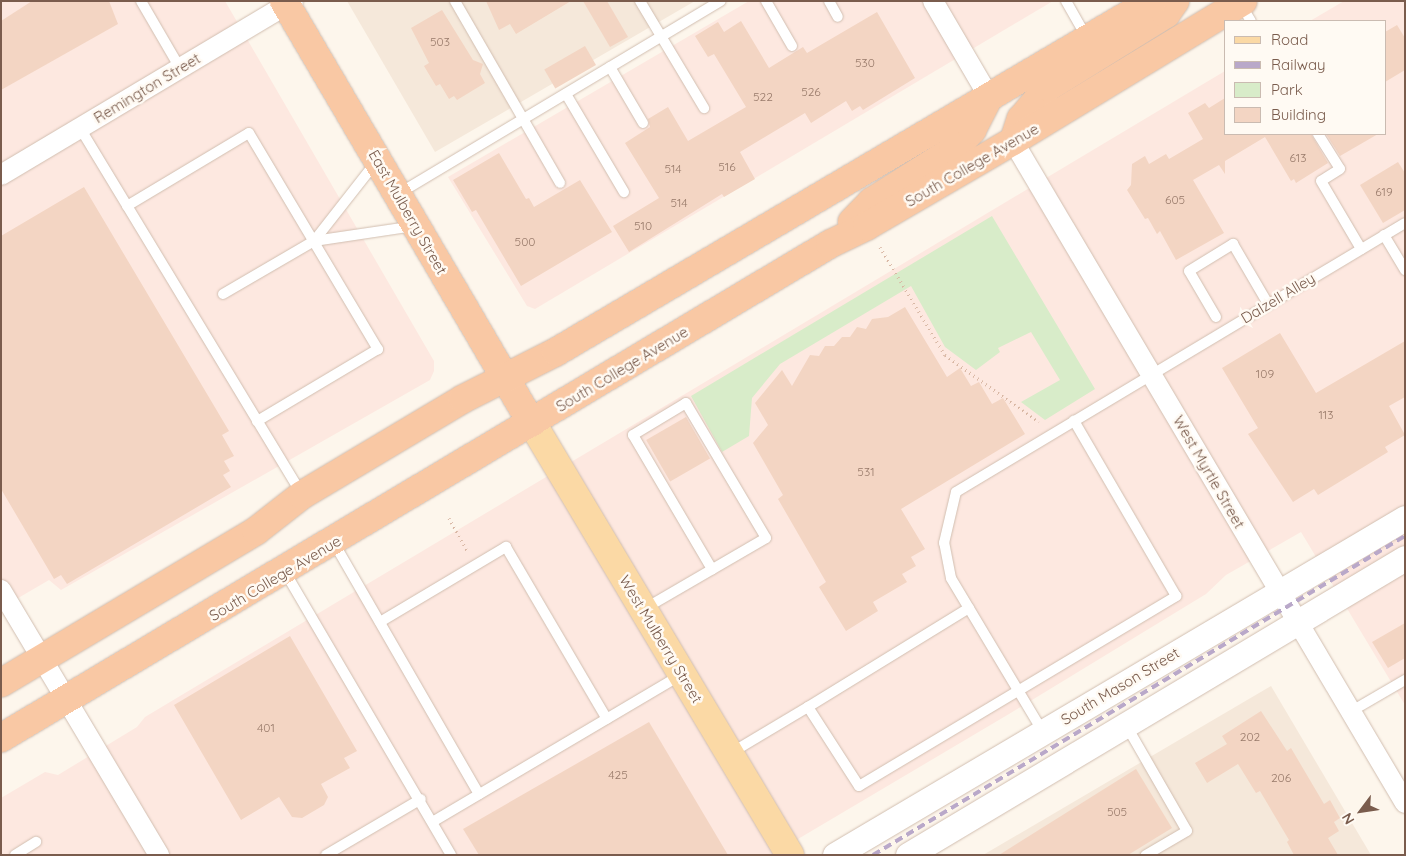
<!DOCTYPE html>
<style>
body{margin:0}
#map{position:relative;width:1406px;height:856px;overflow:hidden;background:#fdf6ec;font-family:Quicksand,sans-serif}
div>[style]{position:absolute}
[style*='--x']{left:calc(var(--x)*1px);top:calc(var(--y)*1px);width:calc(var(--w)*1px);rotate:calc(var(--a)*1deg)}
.residential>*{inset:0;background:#f5e8da}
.commercial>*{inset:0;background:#fde8e0}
.green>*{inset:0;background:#d8ecc9}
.building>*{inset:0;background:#f3d5c3;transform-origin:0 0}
.path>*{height:3px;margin-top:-1.5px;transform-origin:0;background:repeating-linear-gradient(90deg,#d9b8a5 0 1px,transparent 0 5px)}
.roads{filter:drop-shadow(0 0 1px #d1beb0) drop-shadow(0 0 1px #d1beb0)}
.service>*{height:10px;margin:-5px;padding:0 5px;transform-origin:5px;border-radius:5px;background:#fff}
.minor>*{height:20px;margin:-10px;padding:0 10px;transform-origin:10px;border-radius:10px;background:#fff}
.tertiary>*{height:25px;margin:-12.5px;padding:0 12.5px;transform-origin:12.5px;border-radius:12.5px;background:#fff}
.primary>*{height:28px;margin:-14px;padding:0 14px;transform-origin:14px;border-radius:14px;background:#fbd9a5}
.trunk>*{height:28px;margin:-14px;padding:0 14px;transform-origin:14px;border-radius:14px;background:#f9c8a4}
.rail>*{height:4px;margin-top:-2px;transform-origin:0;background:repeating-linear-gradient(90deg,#b9a8c9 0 8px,transparent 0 13px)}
span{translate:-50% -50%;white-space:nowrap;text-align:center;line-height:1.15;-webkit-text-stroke:5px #fffaf3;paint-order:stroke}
.number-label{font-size:12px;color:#987a6a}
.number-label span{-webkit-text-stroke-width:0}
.street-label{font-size:15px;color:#7a5c4d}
.frame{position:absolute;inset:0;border:2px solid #7a5c4d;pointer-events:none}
.legend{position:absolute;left:1224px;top:20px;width:162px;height:115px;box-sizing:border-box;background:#fffaf3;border:1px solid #cabbb1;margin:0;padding:6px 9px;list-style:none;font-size:15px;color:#7a5c4d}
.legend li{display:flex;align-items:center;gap:10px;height:25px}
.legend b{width:25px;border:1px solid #cabbb1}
.north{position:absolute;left:1336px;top:786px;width:50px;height:50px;-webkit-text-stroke:4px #fffaf3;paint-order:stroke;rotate:239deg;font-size:14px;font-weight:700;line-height:20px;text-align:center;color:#7a5c4d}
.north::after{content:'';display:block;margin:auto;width:18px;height:22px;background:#7a5c4d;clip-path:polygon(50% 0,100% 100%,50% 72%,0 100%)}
</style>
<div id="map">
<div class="residential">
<i style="clip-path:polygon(347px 1px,695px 1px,435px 152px)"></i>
<i style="clip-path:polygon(1271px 686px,1371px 855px,983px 855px)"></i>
</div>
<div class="commercial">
<i style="clip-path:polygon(1px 1px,225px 1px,434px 361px,434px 371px,430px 380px,61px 590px,49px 580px,1px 608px)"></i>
<i style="clip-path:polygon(749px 1px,1053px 1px,535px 309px,527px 306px,448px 177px)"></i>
<i style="clip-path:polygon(1344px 1px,1405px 1px,1405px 705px,1301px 532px,1226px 575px,1206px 594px,1009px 714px,771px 855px,1px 855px,1px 798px,45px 772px,58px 775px,137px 727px,145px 717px,1225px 71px,1225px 134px,1385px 134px,1385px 21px,1310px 21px)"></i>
</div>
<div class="green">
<i style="clip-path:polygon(992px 216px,1095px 389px,1045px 420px,1021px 402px,1060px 380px,1031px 332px,998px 348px,1000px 352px,976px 370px,945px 347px,911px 286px,780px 364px,752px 398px,749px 436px,722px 452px,691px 396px)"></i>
</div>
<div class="building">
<i style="clip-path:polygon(32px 1px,109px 1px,118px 24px,1px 90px,1px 21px)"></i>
<i style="clip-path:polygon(486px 1px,571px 1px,516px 34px,510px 24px,499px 30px)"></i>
<i style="clip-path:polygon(583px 1px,607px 1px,628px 37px,610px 47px)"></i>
<i style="clip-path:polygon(442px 10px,473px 60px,483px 64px,480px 74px,485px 83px,457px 100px,454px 96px,449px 99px,440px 84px,436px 86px,424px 66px,429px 63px,411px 28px)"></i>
<i style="clip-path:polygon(877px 12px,915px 78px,863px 110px,860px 106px,852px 111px,846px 101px,811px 123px,805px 113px,740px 152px,755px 179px,724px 197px,722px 194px,629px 252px,613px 226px,659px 198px,625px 143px,650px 127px,648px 119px,668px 107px,688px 141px,746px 107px,714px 54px,708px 57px,695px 36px,718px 22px,724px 32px,741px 21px,769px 68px,803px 47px,807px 53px)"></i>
<i style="clip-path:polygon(1397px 25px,1405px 38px,1405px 70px,1385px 82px,1385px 32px)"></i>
<i style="left:585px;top:46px;width:22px;height:47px;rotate:60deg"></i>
<i style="clip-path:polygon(1225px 98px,1225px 134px,1311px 134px,1328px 163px,1296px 183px,1294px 179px,1291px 181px,1265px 137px,1225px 161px,1225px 174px,1219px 165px,1193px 180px,1224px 233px,1176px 260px,1160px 231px,1157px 234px,1148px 218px,1145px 219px,1127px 190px,1131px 185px,1132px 164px,1145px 156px,1149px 164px,1166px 154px,1169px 159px,1203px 139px,1188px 113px,1205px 103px,1209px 108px)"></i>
<i style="clip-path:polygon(1326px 134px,1378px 134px,1340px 156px)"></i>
<i style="clip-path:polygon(499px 153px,526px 199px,529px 198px,534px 207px,580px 180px,612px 232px,521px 286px,476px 210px,472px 212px,453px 180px)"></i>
<i style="clip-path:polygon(1398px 162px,1405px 173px,1405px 210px,1383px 223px,1360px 185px)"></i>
<i style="clip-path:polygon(84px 187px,229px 431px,222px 435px,234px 456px,224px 461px,230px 471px,223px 475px,231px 487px,67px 584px,61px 575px,54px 579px,1px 489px,1px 236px)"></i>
<i style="clip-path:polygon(905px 307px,947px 377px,960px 368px,971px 386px,979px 382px,992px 404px,1003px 398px,1025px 434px,901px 509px,925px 549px,911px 557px,916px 566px,902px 574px,907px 582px,873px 602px,878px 611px,846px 631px,819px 587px,826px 582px,778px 499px,783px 495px,753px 443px,768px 425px,755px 403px,782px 370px,792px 386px,810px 355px,819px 356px,825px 346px,834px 346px,842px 337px,850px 337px,857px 327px,866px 329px,872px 319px,888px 317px)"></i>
<i style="clip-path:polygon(1280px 333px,1316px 393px,1405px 341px,1405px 397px,1389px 406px,1405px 435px,1385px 447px,1388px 452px,1318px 495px,1314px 489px,1293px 502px,1248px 434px,1258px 428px,1222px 368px)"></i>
<i style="left:686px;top:417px;width:48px;height:46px;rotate:60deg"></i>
<i style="clip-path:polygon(1405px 623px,1405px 658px,1388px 668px,1372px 642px)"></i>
<i style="clip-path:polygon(290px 636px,357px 751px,344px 758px,350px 768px,321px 784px,328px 797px,324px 805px,302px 818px,292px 817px,279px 797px,241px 820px,174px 705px)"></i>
<i style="clip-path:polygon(1261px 711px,1287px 751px,1291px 748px,1324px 804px,1330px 800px,1340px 818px,1334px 822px,1339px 831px,1328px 838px,1338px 855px,1294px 855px,1287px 842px,1289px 840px,1260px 791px,1256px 793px,1238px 764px,1207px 783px,1195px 763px,1227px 744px,1222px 736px)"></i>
<i style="clip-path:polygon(649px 722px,728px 855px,479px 855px,463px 829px)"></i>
<i style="clip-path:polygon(1136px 769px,1172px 828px,1128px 855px,999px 855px)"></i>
</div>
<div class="path">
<i style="--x:880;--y:247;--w:126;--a:59"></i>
<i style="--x:945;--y:355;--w:115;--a:35.5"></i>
<i style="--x:449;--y:518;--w:39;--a:61"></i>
</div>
<div class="roads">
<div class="service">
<i style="--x:141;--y:1;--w:78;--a:59.8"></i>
<i style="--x:455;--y:1;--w:210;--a:60"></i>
<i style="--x:640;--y:1;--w:125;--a:59.1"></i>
<i style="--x:766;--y:1;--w:52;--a:60"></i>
<i style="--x:829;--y:1;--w:18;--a:61"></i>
<i style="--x:1066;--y:1;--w:43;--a:60.4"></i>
<i style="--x:1240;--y:3;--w:21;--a:59"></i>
<i style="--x:610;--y:67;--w:65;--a:59.5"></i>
<i style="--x:566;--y:94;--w:114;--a:59.4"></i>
<i style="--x:80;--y:128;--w:429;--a:58.8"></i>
<i style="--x:1318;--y:134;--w:41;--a:57.8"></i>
<i style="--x:1340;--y:169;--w:22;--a:148"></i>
<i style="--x:1321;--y:181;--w:79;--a:59.5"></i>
<i style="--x:398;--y:194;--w:376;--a:-30.9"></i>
<i style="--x:127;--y:206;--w:142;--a:-30.9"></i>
<i style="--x:249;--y:133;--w:252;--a:59.2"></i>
<i style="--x:378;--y:349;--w:141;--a:149.2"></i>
<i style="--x:1384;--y:235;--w:41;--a:59"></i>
<i style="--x:314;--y:241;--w:101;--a:-8.5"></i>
<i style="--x:223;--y:294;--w:105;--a:-30.2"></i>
<i style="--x:314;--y:241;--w:100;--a:-51.9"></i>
<i style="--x:1216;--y:317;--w:53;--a:-120.4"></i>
<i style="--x:1189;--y:271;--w:52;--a:-31.5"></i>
<i style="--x:1233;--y:244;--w:69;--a:59.7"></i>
<i style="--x:334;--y:543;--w:290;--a:60"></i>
<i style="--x:285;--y:572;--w:328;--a:59.6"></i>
<i style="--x:969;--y:608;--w:189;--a:148.4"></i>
<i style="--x:808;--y:707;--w:94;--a:57.2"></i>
<i style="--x:859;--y:786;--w:370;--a:-30.9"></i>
<i style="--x:1176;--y:596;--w:203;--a:-120.2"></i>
<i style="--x:644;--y:609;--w:141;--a:-30.2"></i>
<i style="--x:766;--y:538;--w:157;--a:-120.7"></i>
<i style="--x:686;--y:403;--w:62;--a:148.9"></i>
<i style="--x:633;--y:435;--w:156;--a:59.5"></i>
<i style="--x:380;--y:622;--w:147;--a:-30.8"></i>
<i style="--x:506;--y:547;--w:199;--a:59.6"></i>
<i style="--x:1350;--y:712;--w:64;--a:-30.2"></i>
<i style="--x:1126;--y:725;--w:122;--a:60.1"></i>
<i style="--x:1187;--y:831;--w:48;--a:149.7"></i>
<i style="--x:1043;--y:732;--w:179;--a:-120.9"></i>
<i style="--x:951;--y:578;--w:36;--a:-101"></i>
<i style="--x:944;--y:543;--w:52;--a:-76.8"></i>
<i style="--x:956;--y:492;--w:523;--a:-30.93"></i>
<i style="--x:731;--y:753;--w:90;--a:-30.9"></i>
<i style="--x:434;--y:821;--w:287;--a:-30.6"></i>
<i style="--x:15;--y:855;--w:25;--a:-32"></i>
<i style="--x:326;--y:855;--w:110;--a:-30.5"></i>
</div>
<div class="minor">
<i style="--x:933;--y:1;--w:111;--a:59.7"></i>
<i style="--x:1013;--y:141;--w:769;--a:59.37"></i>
<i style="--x:1;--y:175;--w:340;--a:-30.8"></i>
<i style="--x:1;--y:590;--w:309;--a:59.2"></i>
</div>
<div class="tertiary">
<i style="--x:835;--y:855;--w:662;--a:-30.59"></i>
<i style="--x:908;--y:855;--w:579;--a:-30.86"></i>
</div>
<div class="primary">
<i style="--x:532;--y:423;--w:503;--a:59.15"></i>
</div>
<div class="trunk">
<i style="--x:284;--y:1;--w:489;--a:59.6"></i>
<i style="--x:1014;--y:140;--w:22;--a:-72"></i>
<i style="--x:1021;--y:119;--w:42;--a:-49.8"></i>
<i style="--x:1048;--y:87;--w:139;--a:-31.7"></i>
<i style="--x:1166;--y:14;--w:16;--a:-55"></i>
<i style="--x:852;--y:222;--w:28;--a:-46"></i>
<i style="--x:871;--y:202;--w:97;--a:-32.4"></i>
<i style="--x:953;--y:150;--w:28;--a:-46"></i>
<i style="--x:972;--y:130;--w:37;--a:-63"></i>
<i style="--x:1;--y:683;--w:297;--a:-30.8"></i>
<i style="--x:256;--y:531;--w:58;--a:-38"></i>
<i style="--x:302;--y:495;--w:187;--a:-30.8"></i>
<i style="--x:463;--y:399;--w:104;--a:-26.8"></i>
<i style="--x:556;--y:352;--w:692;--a:-30.49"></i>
<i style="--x:1;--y:738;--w:965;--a:-30.79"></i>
<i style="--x:830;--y:244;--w:41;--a:-25.9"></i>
<i style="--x:867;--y:226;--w:169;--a:-30.2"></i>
<i style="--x:1013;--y:141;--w:269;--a:-31.3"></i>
</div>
</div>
<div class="rail">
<i style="--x:873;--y:855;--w:620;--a:-30.95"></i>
</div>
<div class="number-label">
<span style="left:440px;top:42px">503</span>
<span style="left:865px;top:63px">530</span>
<span style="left:811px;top:92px">526</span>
<span style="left:763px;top:97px">522</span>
<span style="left:1298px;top:158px">613</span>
<span style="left:727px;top:167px">516</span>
<span style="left:673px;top:169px">514</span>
<span style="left:1384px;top:192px">619</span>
<span style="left:1175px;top:200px">605</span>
<span style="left:679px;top:203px">514</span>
<span style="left:643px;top:226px">510</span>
<span style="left:525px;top:242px">500</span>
<span style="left:1265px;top:374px">109</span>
<span style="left:1326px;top:415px">113</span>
<span style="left:866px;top:472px">531</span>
<span style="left:266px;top:728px">401</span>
<span style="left:1250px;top:737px">202</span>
<span style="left:618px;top:775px">425</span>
<span style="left:1281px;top:778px">206</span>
<span style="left:1117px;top:812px">505</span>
</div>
<div class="street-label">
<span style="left:147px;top:88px;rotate:-31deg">Remington Street</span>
<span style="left:972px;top:165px;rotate:-30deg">South College Avenue</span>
<span style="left:408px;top:212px;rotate:60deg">East Mulberry Street</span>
<span style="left:1278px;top:298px;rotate:-31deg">Dalzell Alley</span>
<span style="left:622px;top:369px;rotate:-31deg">South College Avenue</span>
<span style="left:1209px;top:472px;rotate:60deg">West Myrtle Street</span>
<span style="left:275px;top:578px;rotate:-31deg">South College Avenue</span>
<span style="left:661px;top:639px;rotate:59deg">West Mulberry Street</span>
<span style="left:1120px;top:686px;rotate:-31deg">South Mason Street</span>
</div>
<div class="frame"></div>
<ul class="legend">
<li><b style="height:6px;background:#fbd9a5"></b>Road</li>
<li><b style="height:6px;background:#b9a8c9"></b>Railway</li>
<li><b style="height:14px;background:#d8ecc9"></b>Park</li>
<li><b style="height:14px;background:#f3d5c3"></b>Building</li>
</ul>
<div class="north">N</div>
</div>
